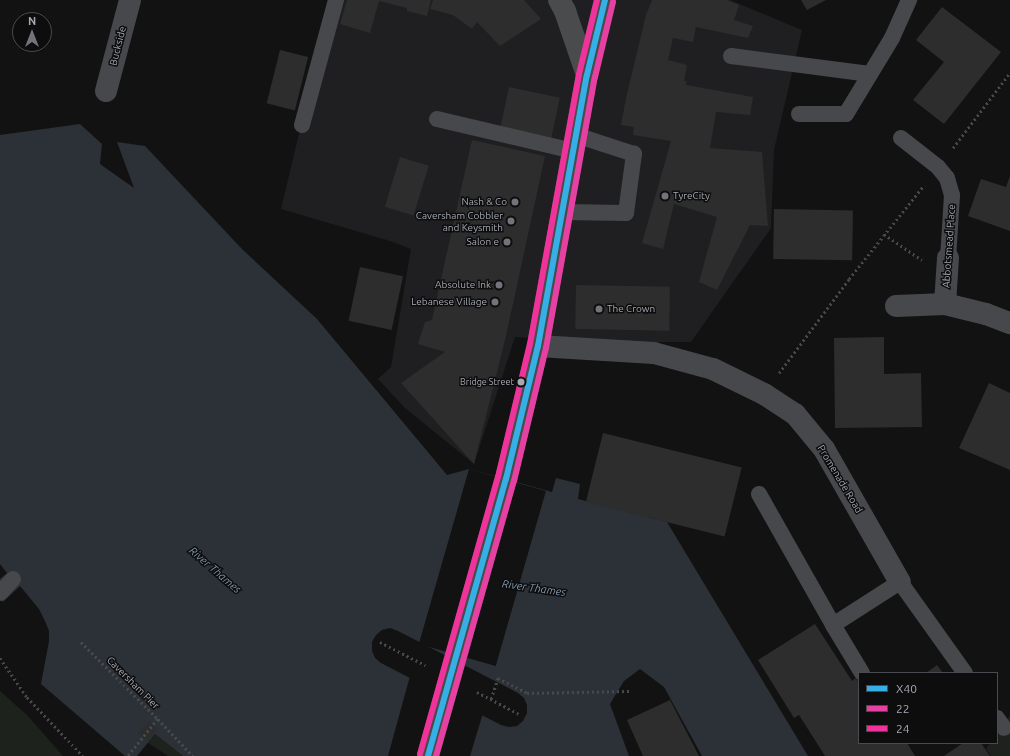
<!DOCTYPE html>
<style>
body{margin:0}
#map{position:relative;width:1010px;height:756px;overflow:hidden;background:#121213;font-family:Ubuntu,sans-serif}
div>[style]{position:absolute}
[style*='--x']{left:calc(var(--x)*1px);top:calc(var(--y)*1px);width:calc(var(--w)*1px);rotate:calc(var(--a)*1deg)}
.built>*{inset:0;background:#1f1f21}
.green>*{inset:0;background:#1d221d}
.water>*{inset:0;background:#2b3136}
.pier>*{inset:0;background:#121213;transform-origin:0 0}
.building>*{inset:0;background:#2d2d2e;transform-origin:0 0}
.path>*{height:2.5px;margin-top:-1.25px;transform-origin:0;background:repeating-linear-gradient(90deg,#48494c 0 2px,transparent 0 5px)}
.service>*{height:16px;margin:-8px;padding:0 8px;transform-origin:8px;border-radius:8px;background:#47484b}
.minor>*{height:22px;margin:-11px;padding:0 11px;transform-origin:11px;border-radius:11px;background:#47484b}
.primary>*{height:22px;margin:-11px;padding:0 11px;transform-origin:11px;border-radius:11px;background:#4a4b4d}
.bus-1>*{height:6px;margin:-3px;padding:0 3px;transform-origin:3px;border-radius:3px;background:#36afe6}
.bus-2>*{height:6px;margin:-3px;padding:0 3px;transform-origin:3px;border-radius:3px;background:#e640a2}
.bus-3>*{height:6px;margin:-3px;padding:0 3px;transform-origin:3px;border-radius:3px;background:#ef339a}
.dots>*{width:11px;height:11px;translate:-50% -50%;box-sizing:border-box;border:2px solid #0d0d0e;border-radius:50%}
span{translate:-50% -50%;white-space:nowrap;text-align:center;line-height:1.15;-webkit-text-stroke:3px #0d0d0e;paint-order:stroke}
.bus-label{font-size:9px;color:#a5a9b2}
.right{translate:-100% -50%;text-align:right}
.street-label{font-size:10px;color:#a5a9b2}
.poi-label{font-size:10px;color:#a5a9b2}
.left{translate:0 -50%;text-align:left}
.water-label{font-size:11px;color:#7f95aa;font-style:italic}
.legend{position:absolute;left:858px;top:672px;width:140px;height:72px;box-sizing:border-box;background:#0d0d0e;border:1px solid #4a4b50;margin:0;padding:5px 7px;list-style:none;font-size:12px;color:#a5a9b2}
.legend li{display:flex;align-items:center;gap:8px;height:20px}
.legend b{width:20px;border:1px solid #4a4b50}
.north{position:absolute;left:12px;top:12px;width:40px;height:40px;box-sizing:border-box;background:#0d0d0e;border:1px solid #4a4b50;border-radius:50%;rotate:0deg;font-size:11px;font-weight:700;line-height:16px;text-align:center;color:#a5a9b2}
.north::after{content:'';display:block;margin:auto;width:14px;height:18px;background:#72747a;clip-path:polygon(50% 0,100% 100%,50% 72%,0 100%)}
</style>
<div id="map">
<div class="built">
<i style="clip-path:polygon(331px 0,730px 0,802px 30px,774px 150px,771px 228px,691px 342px,588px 342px,515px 337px,474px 464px,405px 408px,378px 379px,391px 367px,411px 249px,390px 241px,281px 209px)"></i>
</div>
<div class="green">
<i style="clip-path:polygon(0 691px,28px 716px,63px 756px,0 756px)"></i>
<i style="clip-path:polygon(1010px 715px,1010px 756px,991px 756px,986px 749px,990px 743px,997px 743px,997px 734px)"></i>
<i style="clip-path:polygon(155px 734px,183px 756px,168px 756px,148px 743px)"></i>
</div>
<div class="water">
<i style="clip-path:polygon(evenodd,80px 124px,102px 144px,100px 164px,134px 188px,117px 142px,145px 146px,242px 249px,317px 319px,447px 475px,469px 469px,552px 492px,556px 478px,580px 484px,578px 499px,667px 522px,808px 756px,702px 756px,664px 687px,640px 669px,624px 681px,610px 704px,629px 756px,183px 756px,155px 734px,137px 756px,125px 756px,41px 684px,49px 641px,49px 631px,45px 621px,39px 609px,20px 586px,3px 602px,0 598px,0 579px,7px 573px,0 564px,0 135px,80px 124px,390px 628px,398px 631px,518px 693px,524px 698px,527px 705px,527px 713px,523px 721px,517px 726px,509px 727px,501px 725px,381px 663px,375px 658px,372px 651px,372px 642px,376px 635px,382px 630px,390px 628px)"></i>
</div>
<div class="pier">
<i style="left:469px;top:469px;width:80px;height:182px;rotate:16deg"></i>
<i style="clip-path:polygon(410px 676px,483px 713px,470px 756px,388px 756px)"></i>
</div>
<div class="building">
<i style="clip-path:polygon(347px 0,431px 0,427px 16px,407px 11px,407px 8px,379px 1px,370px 33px,340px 24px)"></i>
<i style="clip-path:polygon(433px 0,524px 0,541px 19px,500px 46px,477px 22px,472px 29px,453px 15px,430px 9px)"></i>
<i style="clip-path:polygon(652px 0,727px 0,739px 5px,734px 20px,753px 26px,748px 38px,696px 27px,693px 42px,673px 38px,668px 60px,687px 65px,684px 81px,686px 81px,686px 85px,753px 97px,750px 115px,716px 112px,710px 148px,762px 152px,768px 226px,750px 225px,717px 290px,699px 282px,717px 217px,674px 204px,663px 249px,642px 243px,671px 141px,633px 135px,634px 127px,621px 125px,626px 98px,646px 15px)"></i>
<i style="clip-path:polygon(801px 0,826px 0,807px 10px)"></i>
<i style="clip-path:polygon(942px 7px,1001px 52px,944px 124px,913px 100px,944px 62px,916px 40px)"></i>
<i style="left:280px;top:50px;width:29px;height:55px;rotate:14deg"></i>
<i style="left:509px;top:87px;width:52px;height:41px;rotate:12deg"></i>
<i style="clip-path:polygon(472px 140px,545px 156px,506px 336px,474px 464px,401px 383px,445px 352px,418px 344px,425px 322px,432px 320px)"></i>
<i style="left:400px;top:157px;width:30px;height:52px;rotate:17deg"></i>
<i style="clip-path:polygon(1010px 176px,1010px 231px,968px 216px,981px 179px,1006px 187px)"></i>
<i style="left:774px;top:209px;width:79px;height:50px;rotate:1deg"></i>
<i style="left:360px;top:267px;width:44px;height:55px;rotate:12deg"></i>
<i style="left:576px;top:285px;width:94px;height:44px;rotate:1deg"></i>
<i style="clip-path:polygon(884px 337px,884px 374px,921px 373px,922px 427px,835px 428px,834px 338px)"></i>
<i style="clip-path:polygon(989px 383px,1010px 393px,1010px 470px,959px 448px)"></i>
<i style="left:603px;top:433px;width:143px;height:71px;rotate:14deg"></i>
<i style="clip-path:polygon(815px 624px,852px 681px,856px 678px,859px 683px,859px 743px,907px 743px,915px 756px,825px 756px,799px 715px,794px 718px,758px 660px)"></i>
<i style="clip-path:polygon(937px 665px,943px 673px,926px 673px)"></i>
<i style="clip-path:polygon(670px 700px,699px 756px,643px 756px,627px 720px)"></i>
<i style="left:148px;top:722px;width:11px;height:15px;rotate:38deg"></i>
<i style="clip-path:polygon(963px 743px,981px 743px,990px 756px,944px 756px)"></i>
</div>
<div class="path">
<i style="--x:953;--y:148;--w:94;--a:-52.8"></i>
<i style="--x:884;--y:234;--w:46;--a:34.4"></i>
<i style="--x:779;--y:373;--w:117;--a:-53.3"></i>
<i style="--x:849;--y:279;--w:120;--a:-51.4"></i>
<i style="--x:81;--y:642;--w:109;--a:45"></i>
<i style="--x:158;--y:719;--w:48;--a:129"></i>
<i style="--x:380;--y:642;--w:51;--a:27.1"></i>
<i style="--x:0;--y:658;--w:47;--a:55.3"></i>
<i style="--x:27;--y:697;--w:81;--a:46.5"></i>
<i style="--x:477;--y:692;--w:47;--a:27.6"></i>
<i style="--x:491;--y:699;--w:22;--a:-72"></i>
<i style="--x:498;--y:678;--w:33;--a:27"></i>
<i style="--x:527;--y:693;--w:102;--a:-1.1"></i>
<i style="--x:158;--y:719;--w:51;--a:46.6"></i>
</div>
<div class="service">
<i style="--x:731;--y:56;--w:140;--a:7.4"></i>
<i style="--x:799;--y:114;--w:47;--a:0"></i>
<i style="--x:846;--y:114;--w:89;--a:-58.8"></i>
<i style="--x:892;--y:38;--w:42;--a:-65.9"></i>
<i style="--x:437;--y:119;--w:140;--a:13.2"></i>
<i style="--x:302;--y:125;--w:130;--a:-74.8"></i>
<i style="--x:901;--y:138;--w:47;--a:38.1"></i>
<i style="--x:938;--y:167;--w:14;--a:51"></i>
<i style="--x:947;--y:178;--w:18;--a:74"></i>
<i style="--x:952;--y:195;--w:63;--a:93.6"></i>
<i style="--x:562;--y:212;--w:64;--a:0.9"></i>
<i style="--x:626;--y:213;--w:60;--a:-82.3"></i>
<i style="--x:634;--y:154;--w:61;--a:-161.9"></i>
<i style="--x:759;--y:494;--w:150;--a:60.5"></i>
<i style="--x:833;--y:625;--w:80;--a:-32.7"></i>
<i style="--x:900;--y:582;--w:112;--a:54.5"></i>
<i style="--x:0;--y:593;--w:19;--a:-47"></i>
<i style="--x:833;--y:625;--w:56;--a:58.9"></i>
<i style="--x:997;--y:718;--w:12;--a:55"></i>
</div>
<div class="minor">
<i style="--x:106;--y:91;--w:94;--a:-75.2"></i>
<i style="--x:945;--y:304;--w:46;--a:-86.3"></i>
<i style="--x:896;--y:306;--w:49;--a:-2.3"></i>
<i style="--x:945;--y:304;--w:42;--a:13.7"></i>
<i style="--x:986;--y:314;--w:26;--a:21"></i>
<i style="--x:538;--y:346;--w:116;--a:3.5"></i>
<i style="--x:654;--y:353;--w:61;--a:15.2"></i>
<i style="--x:713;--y:369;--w:57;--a:26.1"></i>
<i style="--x:764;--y:394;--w:37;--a:33"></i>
<i style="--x:795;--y:414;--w:45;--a:50.4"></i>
<i style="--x:824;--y:449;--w:153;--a:60.3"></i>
</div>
<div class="primary">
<i style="--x:559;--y:0;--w:13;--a:61"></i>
<i style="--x:565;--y:11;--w:68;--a:71"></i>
<i style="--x:428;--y:756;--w:288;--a:-74.3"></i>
<i style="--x:506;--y:479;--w:137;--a:-76.5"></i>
<i style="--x:538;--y:346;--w:275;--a:-79.8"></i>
<i style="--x:587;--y:75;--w:77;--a:-76.5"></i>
</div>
<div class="bus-1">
<i style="--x:428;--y:756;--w:288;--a:-74.3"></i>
<i style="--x:506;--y:479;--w:137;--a:-76.5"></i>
<i style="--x:538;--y:346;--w:275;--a:-79.8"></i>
<i style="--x:587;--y:75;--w:77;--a:-76.5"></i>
</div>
<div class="bus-2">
<i style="--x:436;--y:756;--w:286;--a:-74.2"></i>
<i style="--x:514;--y:481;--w:137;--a:-76.5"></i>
<i style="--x:546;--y:348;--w:275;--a:-79.8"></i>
<i style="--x:595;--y:77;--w:77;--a:-76.5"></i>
</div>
<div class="bus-3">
<i style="--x:420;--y:754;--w:288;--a:-74.3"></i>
<i style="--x:498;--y:477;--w:137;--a:-76.5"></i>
<i style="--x:530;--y:344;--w:274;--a:-79.7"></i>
<i style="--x:579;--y:74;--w:76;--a:-76.3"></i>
</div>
<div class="dots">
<i style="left:665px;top:196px;background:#72747a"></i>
<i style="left:515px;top:202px;background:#72747a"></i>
<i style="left:511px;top:221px;background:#72747a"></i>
<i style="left:507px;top:242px;background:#72747a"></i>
<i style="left:499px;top:285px;background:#72747a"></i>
<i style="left:495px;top:302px;background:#72747a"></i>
<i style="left:599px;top:309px;background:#72747a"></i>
<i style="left:521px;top:382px;background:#a5a9b2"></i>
</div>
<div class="bus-label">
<span class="right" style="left:514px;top:382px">Bridge Street</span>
</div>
<div class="street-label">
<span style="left:118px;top:46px;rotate:-76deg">Buckside</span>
<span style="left:949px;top:246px;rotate:-86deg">Abbotsmead Place</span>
<span style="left:840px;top:479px;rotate:59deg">Promenade Road</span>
<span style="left:133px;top:683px;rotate:45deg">Caversham Pier</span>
</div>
<div class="poi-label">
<span class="left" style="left:673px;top:196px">TyreCity</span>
<span class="right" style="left:507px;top:202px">Nash &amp; Co</span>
<span class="right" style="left:503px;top:221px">Caversham Cobbler<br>and Keysmith</span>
<span class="right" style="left:499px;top:242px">Salon e</span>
<span class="right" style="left:491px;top:285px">Absolute Ink</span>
<span class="right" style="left:487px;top:302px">Lebanese Village</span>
<span class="left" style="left:607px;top:309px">The Crown</span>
</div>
<div class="water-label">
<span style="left:215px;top:570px;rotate:41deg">River Thames</span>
<span style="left:534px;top:588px;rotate:8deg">River Thames</span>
</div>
<ul class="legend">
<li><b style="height:5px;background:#36afe6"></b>X40</li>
<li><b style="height:5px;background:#e640a2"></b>22</li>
<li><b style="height:5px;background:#ef339a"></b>24</li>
</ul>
<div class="north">N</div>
</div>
